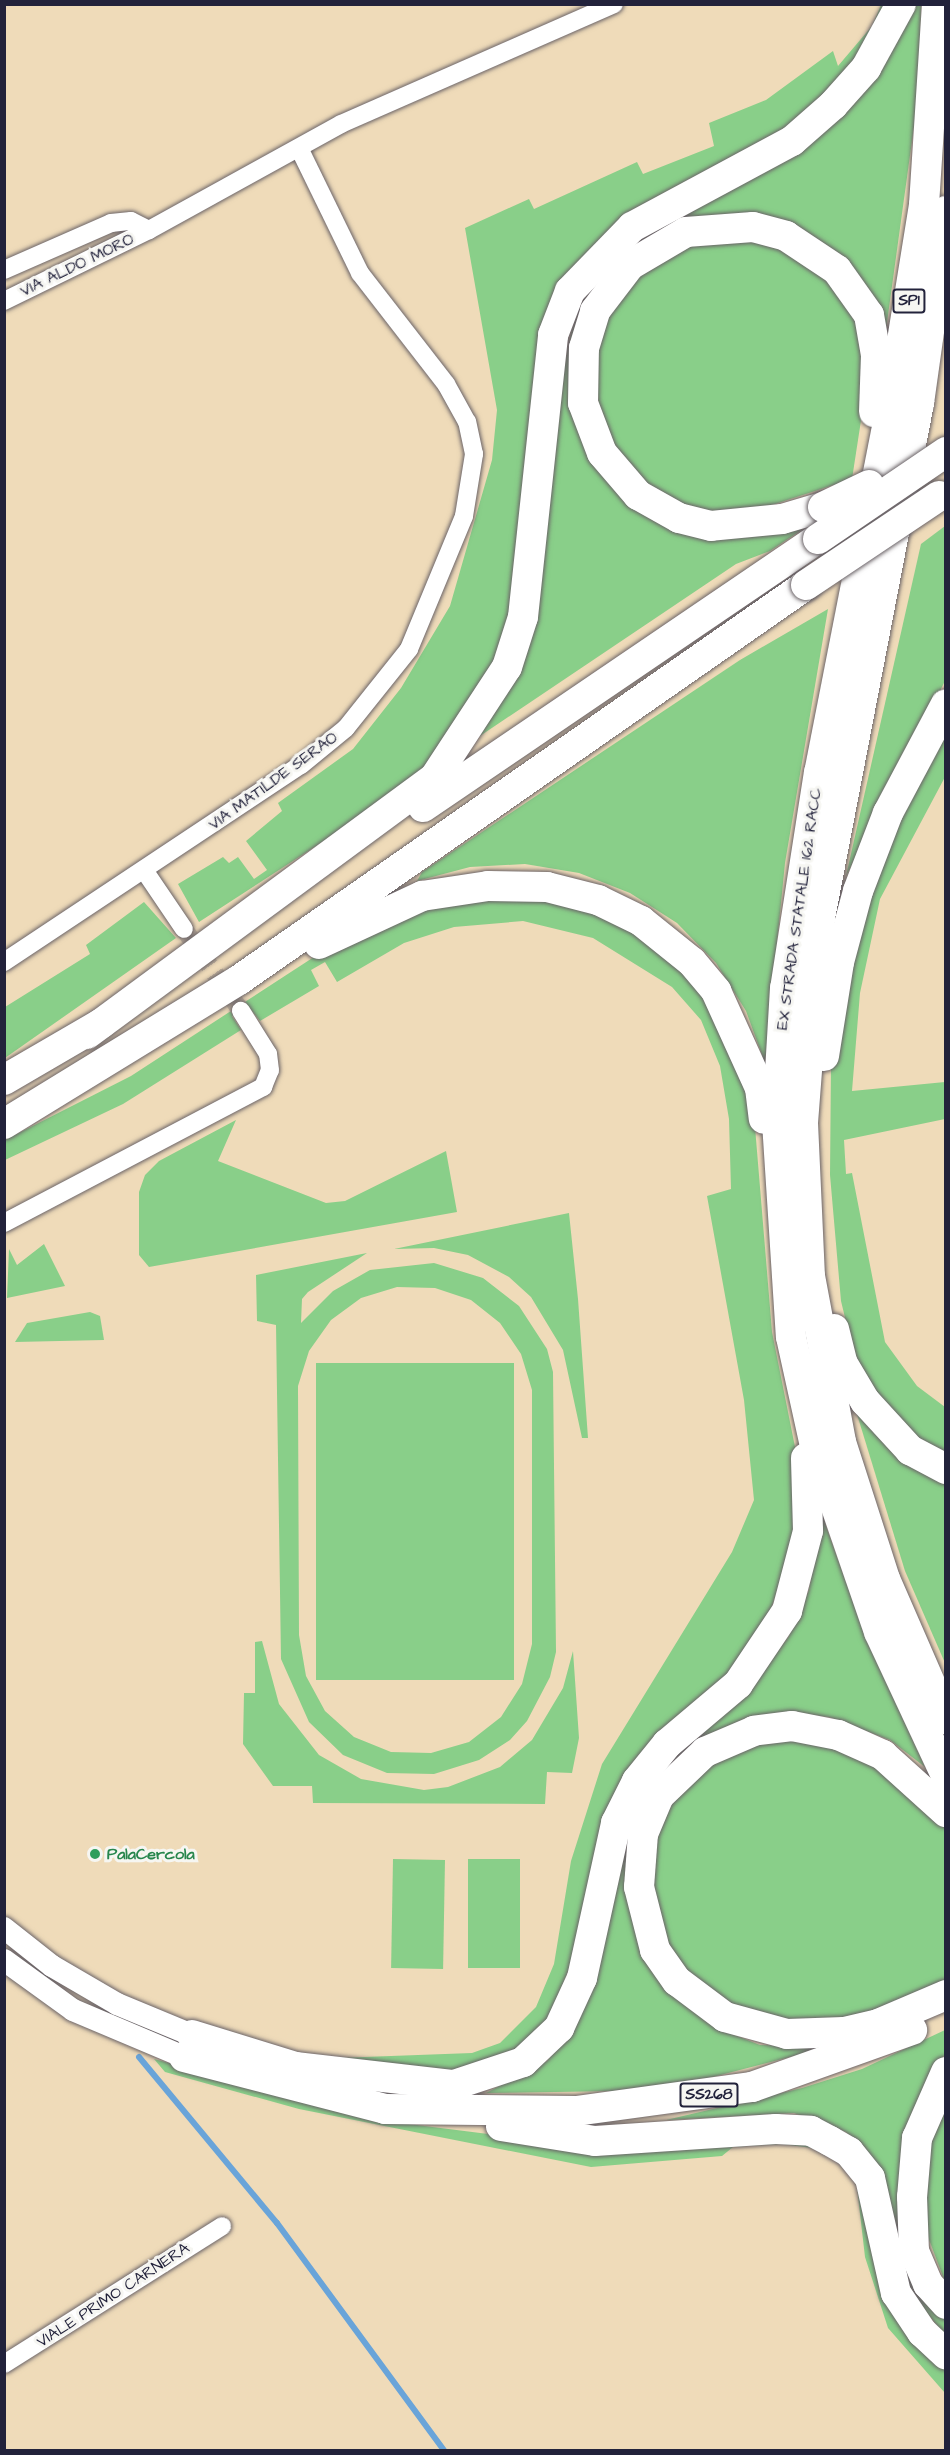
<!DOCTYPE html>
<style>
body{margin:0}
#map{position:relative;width:950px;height:2455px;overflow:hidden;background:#efdbb9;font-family:"Architects Daughter",sans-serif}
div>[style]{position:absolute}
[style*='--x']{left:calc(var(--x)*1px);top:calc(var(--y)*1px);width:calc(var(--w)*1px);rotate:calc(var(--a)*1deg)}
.green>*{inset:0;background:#89cf89;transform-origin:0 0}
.stream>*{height:6px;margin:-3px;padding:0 3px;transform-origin:3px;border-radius:3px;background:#69a4d9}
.minor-tunnel>*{height:18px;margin-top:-9px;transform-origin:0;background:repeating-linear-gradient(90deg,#c6b6a0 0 18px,transparent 0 27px)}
.roads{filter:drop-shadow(0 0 2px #6a6367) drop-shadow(0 0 2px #6a6367)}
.minor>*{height:18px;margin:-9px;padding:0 9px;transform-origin:9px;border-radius:9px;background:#fff}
.tertiary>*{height:22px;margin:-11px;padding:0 11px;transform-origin:11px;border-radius:11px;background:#fff}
.trunk>*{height:30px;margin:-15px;padding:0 15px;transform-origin:15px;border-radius:15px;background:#fff}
.bridges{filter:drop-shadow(0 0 2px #6a6367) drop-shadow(0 0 2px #6a6367)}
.trunk-bridge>*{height:30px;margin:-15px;padding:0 15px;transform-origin:15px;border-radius:15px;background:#fff}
.dots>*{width:16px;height:16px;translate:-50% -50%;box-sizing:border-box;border:3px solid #f6f6f2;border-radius:50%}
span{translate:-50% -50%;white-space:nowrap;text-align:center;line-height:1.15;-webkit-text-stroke:6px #f6f6f2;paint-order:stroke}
.shield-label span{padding:2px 4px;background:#f6f6f2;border:2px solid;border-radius:4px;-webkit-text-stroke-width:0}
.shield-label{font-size:15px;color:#22223b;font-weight:700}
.street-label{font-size:16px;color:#22223b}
.leisure-label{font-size:16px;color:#27864d;font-weight:700}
.left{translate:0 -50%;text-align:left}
.frame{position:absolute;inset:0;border:6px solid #22223b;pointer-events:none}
</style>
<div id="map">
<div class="green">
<i style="clip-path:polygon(881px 5px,891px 5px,869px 47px,798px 121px,576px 274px,504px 645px,435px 760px,396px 794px,199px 922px,178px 884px,223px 857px,229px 863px,238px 857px,254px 879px,267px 870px,246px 841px,282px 811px,278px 803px,353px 749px,401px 688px,450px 606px,492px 460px,497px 410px,465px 228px,529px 199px,534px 209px,637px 162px,643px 174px,714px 146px,709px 123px,766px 100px,833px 51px,838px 66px,872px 26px)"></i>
<i style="clip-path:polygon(912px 5px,921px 5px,919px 90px,885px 337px,824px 248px,677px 228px,574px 355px,637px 503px,809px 525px,770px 551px,736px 564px,480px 736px,495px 710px,571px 333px,585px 295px,635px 237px,794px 150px)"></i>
<i style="clip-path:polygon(731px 236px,808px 257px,854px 312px,866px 388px,852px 479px,735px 517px,662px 501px,630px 474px,599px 420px,596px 338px,625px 286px,673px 249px)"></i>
<i style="clip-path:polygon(945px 526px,945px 681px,846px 876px,921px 544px)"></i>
<i style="clip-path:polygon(828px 609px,785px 863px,765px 1063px,746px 1011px,716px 963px,677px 923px,630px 893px,579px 873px,525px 864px,470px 867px,417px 881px,422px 872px,740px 660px)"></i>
<i style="clip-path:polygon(945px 733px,945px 777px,880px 899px,860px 993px,852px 1091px,945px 1082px,945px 1119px,844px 1140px,846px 1174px,852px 1173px,885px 1342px,917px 1386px,945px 1407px,945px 1456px,912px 1433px,882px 1401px,854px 1355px,841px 1301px,830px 1175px,831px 1063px,843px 977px,885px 848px)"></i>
<i style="clip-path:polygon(466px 892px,602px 908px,708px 992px,754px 1115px,772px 1332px,796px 1452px,795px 1537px,769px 1615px,729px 1674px,662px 1732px,550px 2017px,511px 2054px,444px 2075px,337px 2058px,472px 2053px,500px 2043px,536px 2007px,554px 1964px,571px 1861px,602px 1764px,732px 1552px,754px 1500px,744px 1400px,707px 1196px,731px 1189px,729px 1119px,720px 1066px,701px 1020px,672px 987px,593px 938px,523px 921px,454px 927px,404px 943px,337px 982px,325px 962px,311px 970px,319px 986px,260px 1021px,249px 1007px,232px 1016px,241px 1030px,123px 1104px,5px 1160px,5px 1140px,131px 1076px,337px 942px)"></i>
<i style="clip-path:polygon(144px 902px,176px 938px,5px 1058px,5px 1007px,90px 954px,86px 945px)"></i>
<i style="clip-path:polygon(236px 1120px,218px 1161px,326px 1203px,345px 1201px,446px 1151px,457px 1212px,149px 1267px,139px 1255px,139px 1192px,145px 1175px,159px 1161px)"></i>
<i style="clip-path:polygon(569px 1213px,578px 1299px,588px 1438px,582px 1438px,563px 1350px,531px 1297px,509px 1277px,468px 1255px,434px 1248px,394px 1249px)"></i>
<i style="clip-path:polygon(44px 1244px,65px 1286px,7px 1298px,9px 1249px,17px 1265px)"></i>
<i style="clip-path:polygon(evenodd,367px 1253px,308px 1292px,302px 1299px,301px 1323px,333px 1291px,370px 1270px,434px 1263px,483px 1278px,519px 1306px,547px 1349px,553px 1372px,556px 1652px,550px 1677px,527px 1721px,510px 1740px,479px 1760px,434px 1774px,387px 1773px,343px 1755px,309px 1722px,281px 1659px,276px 1325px,257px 1321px,256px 1275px,367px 1253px,397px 1287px,435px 1288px,471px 1300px,500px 1323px,521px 1354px,532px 1390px,532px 1644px,522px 1684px,501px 1717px,469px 1742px,431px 1753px,391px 1752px,354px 1737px,325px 1711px,306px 1676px,299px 1635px,298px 1386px,309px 1351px,331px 1320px,361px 1298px,397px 1287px)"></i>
<i style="clip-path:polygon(90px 1312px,100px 1316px,104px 1340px,15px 1342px,27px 1323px)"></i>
<i style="left:316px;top:1363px;width:198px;height:317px"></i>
<i style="clip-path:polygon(856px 1411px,945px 1481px,945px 1663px,905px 1571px)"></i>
<i style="clip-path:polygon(822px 1515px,866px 1638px,925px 1767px,890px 1740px,829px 1717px,811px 1715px,716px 1733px,627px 1861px,680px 2001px,717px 2028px,760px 2045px,829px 2047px,705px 2079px,617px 2091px,486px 2093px,547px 2061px,571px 2033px,618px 1858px,668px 1756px,746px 1694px,789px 1636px,809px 1590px)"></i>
<i style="clip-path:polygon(262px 1641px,279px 1704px,319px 1755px,361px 1779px,424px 1790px,448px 1787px,500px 1767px,532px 1740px,563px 1688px,573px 1651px,579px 1738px,572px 1773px,547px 1772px,545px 1804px,313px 1803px,312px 1786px,273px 1786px,243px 1744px,244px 1693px,255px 1693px,255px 1642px)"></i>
<i style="clip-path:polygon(775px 1738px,836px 1743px,908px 1787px,944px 1825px,945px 1986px,886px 2012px,791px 2023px,715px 1999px,673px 1957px,652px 1900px,656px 1840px,663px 1821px,673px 1803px,717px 1759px)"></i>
<i style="left:393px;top:1859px;width:52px;height:109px;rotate:1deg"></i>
<i style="left:468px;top:1859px;width:52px;height:109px"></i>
<i style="clip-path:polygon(945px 2030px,945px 2054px,930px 2077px,904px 2167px,945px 2312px,945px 2335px,914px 2297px,900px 2260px,882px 2173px,846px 2132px,794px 2113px,666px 2120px,802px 2088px,862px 2069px)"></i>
<i style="clip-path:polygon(154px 2059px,393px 2122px,496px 2135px,784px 2132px,840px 2163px,812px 2148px,782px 2144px,733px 2147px,722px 2156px,591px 2167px,299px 2109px,165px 2072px)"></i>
<i style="clip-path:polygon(945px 2097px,945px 2282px,925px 2229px,929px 2150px)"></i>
<i style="clip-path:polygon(856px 2179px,922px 2346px,945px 2369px,945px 2393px,888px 2328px,865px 2257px)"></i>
</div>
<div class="stream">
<i style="--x:139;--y:2057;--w:216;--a:50.3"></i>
<i style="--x:277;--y:2223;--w:282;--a:53.7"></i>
</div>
<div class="minor-tunnel">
<i style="--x:184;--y:929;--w:100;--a:55.2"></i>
</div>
<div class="roads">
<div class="minor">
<i style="--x:4;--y:270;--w:117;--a:-23.7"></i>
<i style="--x:111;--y:223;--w:20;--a:-6"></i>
<i style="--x:131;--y:221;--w:20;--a:27"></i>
<i style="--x:4;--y:301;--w:161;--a:-26.1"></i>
<i style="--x:149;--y:230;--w:219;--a:-28.9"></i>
<i style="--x:341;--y:124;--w:298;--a:-23.7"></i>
<i style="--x:144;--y:870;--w:71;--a:55.9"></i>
<i style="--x:4;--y:962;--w:356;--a:-33.6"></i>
<i style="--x:301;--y:765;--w:58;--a:-39.4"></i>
<i style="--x:346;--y:728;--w:101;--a:-51.4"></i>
<i style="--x:409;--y:649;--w:144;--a:-67.5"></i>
<i style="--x:464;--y:516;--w:63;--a:-80.8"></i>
<i style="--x:474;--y:454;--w:33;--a:-102"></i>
<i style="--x:467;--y:422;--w:43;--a:-118.9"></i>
<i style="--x:446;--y:384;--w:140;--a:-127.8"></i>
<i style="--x:360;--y:273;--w:139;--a:-116"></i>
<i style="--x:4;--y:1223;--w:293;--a:-27.7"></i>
<i style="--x:263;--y:1087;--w:18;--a:-68"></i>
<i style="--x:270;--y:1070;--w:16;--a:-97"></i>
<i style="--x:268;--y:1054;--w:51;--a:-122.1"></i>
<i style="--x:4;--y:2364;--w:258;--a:-32.3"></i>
</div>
<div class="tertiary">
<i style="--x:4;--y:1928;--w:61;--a:38.4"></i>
<i style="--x:52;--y:1966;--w:75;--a:30.3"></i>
<i style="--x:117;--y:2004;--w:81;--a:22.5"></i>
<i style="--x:4;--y:1960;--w:85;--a:35.9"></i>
<i style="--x:73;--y:2010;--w:121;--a:22.9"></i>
</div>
<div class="trunk">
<i style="--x:937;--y:4;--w:201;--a:93.7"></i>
<i style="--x:924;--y:205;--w:188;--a:99.2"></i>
<i style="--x:894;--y:391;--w:388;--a:101.1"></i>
<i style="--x:819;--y:772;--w:219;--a:98.9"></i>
<i style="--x:785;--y:988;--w:134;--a:93.4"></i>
<i style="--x:777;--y:1122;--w:215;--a:86.3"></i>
<i style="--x:791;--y:1337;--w:112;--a:77.6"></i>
<i style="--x:815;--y:1446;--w:197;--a:71"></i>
<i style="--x:879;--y:1632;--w:159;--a:65"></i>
<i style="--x:946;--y:211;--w:194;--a:98"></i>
<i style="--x:919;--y:403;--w:535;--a:100.89"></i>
<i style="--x:818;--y:928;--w:196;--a:94.4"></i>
<i style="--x:803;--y:1123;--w:153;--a:87.4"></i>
<i style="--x:810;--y:1276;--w:169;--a:79.4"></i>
<i style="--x:841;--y:1442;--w:144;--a:72.2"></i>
<i style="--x:885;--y:1579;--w:153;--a:66.5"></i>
<i style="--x:823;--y:507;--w:43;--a:163.7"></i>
<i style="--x:782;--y:519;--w:71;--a:174.4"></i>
<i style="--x:711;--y:526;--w:33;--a:-166"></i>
<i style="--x:679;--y:518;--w:47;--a:-150.7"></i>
<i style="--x:638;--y:495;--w:55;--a:-130.6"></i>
<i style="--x:602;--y:453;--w:53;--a:-110.8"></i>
<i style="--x:583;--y:403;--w:55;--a:-89"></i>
<i style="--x:584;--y:348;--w:39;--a:-73"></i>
<i style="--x:595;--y:311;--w:58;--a:-52.7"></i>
<i style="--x:630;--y:265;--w:65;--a:-30.5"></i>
<i style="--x:686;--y:232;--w:67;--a:-4.3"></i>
<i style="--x:753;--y:227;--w:34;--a:15"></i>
<i style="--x:786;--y:236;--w:61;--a:33.7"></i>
<i style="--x:837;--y:270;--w:55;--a:54.6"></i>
<i style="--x:869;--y:315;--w:41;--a:80.1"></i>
<i style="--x:876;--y:355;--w:57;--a:92"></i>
<i style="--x:423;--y:807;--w:477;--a:-34.2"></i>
<i style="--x:319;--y:944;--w:114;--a:-25"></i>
<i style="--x:422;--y:896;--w:67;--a:-8.6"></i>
<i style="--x:488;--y:886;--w:59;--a:1"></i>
<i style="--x:547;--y:887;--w:53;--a:14.3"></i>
<i style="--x:598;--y:900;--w:48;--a:26"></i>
<i style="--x:641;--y:921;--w:65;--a:38.8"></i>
<i style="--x:692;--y:962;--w:38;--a:50"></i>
<i style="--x:716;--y:991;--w:107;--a:65.6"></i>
<i style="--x:760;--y:1088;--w:31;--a:83"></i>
<i style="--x:87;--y:1034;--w:433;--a:-36.4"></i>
<i style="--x:435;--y:777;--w:131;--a:-56.8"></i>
<i style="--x:507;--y:667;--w:52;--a:-72.3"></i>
<i style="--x:523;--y:617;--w:284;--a:-83.9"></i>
<i style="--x:553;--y:335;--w:47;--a:-68.9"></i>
<i style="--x:570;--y:291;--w:89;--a:-45.9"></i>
<i style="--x:632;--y:227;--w:182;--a:-28.3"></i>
<i style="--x:792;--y:141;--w:55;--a:-41.3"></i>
<i style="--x:833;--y:105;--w:50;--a:-48.3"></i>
<i style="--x:866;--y:68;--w:73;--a:-61.3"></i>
<i style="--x:824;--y:1056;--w:95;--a:-80.9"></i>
<i style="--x:839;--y:962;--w:73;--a:-75"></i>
<i style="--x:858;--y:891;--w:84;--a:-69"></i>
<i style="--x:888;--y:813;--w:123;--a:-62"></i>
<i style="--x:4;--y:1080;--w:113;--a:-30.2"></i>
<i style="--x:4;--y:1124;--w:276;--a:-31.5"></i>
<i style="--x:239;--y:980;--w:691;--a:-34.86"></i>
<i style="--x:834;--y:1329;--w:36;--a:76"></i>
<i style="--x:843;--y:1364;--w:43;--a:59.3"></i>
<i style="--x:865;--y:1401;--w:67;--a:47.4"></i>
<i style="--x:910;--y:1450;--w:41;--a:27.8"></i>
<i style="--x:946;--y:1812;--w:85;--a:-137.9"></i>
<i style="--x:883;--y:1755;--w:49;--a:-156"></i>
<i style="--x:838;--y:1735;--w:47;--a:-168.9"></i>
<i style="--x:792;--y:1726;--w:38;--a:173"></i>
<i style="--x:754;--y:1731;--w:53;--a:156.8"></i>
<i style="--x:705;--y:1752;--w:64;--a:136.3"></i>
<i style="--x:659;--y:1796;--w:41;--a:112.8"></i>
<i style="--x:643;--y:1834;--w:53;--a:94.3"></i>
<i style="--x:639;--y:1887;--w:65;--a:75.7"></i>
<i style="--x:655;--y:1950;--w:38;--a:55"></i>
<i style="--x:677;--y:1981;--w:60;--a:36.9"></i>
<i style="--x:725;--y:2017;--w:64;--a:15.3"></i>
<i style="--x:787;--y:2034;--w:57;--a:-2"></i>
<i style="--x:844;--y:2032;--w:35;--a:-13"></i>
<i style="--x:878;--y:2024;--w:74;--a:-23.1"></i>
<i style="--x:192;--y:2035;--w:129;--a:17.2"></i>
<i style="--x:184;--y:2057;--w:208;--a:14.5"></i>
<i style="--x:385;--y:2109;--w:191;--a:0.6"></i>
<i style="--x:576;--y:2111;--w:178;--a:-7.8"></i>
<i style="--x:752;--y:2087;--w:170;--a:-19.6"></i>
<i style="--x:295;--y:2067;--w:160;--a:6.5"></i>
<i style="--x:454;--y:2085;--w:73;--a:-18.4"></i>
<i style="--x:523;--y:2062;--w:50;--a:-43.4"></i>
<i style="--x:559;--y:2028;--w:55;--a:-65.3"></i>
<i style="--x:582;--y:1978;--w:159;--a:-77.6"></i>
<i style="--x:616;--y:1823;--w:47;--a:-63.4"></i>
<i style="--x:637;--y:1781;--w:48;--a:-51"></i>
<i style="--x:667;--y:1744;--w:93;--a:-40.2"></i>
<i style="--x:738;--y:1684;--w:88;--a:-56.1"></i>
<i style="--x:787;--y:1611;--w:83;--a:-75.3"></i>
<i style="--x:808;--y:1531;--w:73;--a:-91.6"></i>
<i style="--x:946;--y:2072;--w:72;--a:113.7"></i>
<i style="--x:917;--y:2138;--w:59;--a:94.8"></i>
<i style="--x:912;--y:2197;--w:54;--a:87.9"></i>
<i style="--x:914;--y:2251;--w:36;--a:67"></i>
<i style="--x:928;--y:2284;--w:27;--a:48"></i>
<i style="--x:501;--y:2126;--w:95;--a:9.1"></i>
<i style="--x:595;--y:2141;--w:181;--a:-3.8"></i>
<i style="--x:776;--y:2129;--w:35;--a:3"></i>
<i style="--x:811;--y:2131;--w:21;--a:28"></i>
<i style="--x:830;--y:2141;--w:22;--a:30"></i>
<i style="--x:849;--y:2152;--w:33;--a:51"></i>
<i style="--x:870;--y:2178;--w:118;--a:77.3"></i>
<i style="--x:896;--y:2293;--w:47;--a:56.3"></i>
<i style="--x:922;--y:2332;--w:33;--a:43"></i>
</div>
</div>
<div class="bridges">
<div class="trunk-bridge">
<i style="--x:823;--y:507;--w:51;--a:-25.6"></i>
<i style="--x:818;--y:539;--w:155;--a:-34.2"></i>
<i style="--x:806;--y:585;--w:160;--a:-33.8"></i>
</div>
</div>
<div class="dots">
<i style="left:95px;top:1854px;background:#2e9e5b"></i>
</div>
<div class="shield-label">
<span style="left:909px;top:301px">SP1</span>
<span style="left:709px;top:2095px">SS268</span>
</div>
<div class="street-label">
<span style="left:77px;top:265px;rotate:-26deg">VIA ALDO MORO</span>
<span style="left:273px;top:781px;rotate:-36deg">VIA MATILDE SERAO</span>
<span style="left:799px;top:909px;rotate:-82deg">EX STRADA STATALE 162 RACC</span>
<span style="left:113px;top:2295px;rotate:-33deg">VIALE PRIMO CARNERA</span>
</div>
<div class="leisure-label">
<span class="left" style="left:107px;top:1854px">PalaCercola</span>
</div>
<div class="frame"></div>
</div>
